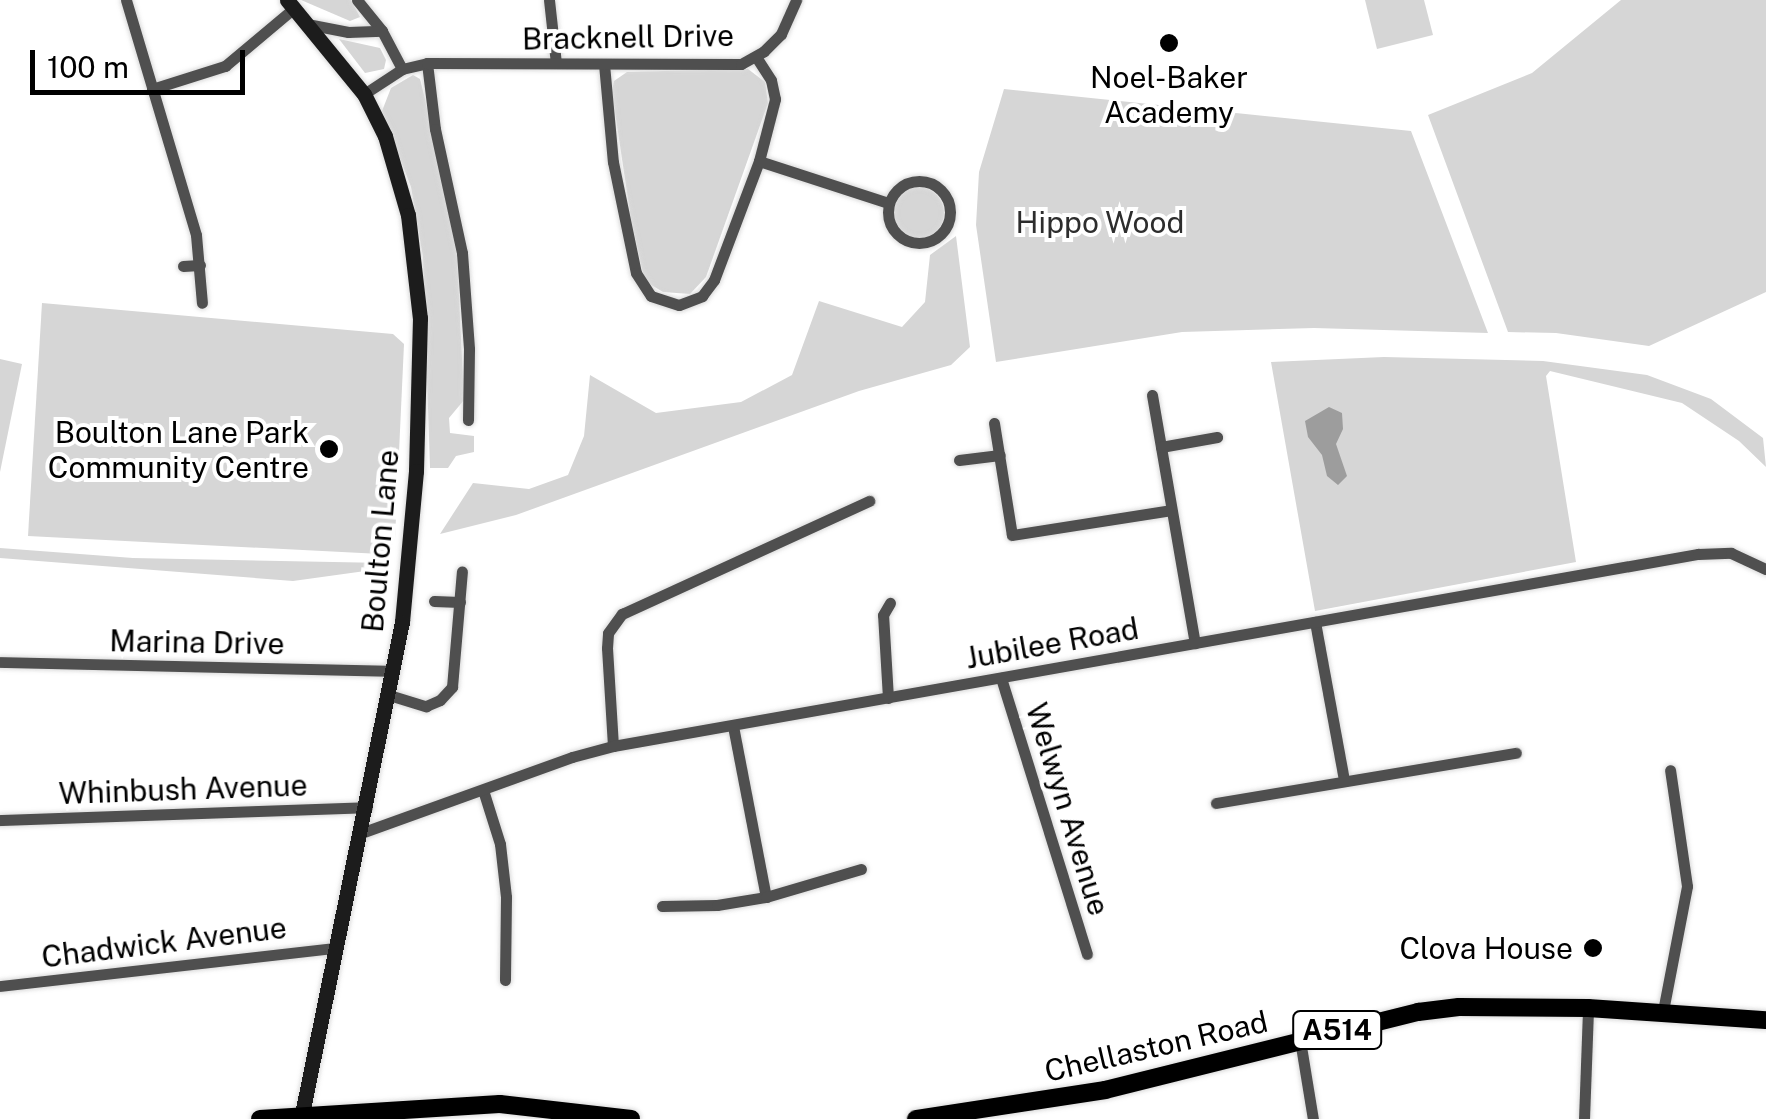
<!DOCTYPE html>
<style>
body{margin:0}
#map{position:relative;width:1766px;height:1119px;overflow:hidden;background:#fff;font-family:"Public Sans",sans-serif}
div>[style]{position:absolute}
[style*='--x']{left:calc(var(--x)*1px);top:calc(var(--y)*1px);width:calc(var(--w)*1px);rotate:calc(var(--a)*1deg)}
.green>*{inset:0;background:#d6d6d6}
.round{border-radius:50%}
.water>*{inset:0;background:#9d9d9d}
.roads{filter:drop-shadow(0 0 2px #dbdbdb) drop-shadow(0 0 2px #dbdbdb)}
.street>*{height:11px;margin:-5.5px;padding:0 5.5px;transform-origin:5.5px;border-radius:5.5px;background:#4f4f4f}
.street>.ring{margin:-5.5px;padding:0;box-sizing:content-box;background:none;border:11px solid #4f4f4f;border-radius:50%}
.secondary>*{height:15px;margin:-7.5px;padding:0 7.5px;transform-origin:7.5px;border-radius:7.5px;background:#1c1c1c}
.primary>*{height:18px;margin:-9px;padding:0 9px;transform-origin:9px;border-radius:9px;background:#000}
.dots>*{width:28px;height:28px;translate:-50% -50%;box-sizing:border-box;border:5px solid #fff;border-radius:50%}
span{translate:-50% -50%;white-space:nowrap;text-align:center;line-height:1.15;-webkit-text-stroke:8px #fff;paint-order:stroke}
.shield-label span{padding:2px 8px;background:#fff;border:2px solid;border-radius:8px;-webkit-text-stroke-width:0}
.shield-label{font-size:28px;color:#000;font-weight:700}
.street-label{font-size:30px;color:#000}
.poi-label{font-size:30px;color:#000}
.right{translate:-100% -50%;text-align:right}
.park-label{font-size:30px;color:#2d2d2d}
.scale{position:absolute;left:30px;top:50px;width:215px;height:45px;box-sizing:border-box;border:5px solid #000;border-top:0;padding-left:12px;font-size:30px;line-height:35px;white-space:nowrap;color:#000;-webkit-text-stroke:8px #fff;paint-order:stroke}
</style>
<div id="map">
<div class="green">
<i style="clip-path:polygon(301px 0,351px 0,360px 17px,350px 21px)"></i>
<i style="clip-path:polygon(1365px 0,1424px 0,1433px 35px,1377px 49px)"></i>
<i style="clip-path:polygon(1621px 0,1766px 0,1766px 292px,1649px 346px,1556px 333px,1508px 332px,1428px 115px,1532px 73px)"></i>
<i style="clip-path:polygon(339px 39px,380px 48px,386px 60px,384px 69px,365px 73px)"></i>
<i style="clip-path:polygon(748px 69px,765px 82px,768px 103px,706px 277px,690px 294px,663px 292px,648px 283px,643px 273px,631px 219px,612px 92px,614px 81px,627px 72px)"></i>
<i style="clip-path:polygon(413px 75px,420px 79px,425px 99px,457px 255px,464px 400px,449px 418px,450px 433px,474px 436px,474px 452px,456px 456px,448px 468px,430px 468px,423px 257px,411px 187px,382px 111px,391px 88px)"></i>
<i style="clip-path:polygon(1004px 89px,1411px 131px,1488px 333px,1314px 328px,1182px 332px,996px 362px,976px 225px,979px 172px)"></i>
<i class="round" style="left:892px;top:187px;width:52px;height:52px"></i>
<i style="clip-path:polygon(956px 236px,970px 347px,951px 365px,859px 391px,516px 515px,440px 534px,473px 483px,529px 489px,568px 475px,584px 436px,590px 375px,656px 413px,741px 402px,792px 375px,819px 301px,902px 327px,925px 302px,930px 255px)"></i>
<i style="clip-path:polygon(42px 303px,393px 334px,404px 344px,395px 539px,390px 549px,381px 554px,28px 536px)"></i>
<i style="clip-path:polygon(1384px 357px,1543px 361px,1647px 375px,1711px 399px,1763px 438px,1766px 467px,1739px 441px,1682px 403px,1550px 371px,1546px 376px,1576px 562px,1315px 611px,1271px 362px)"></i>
<i style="clip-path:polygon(0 359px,22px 364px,0 472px)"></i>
<i style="clip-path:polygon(0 548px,133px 558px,386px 563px,387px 568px,293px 581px,0 558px)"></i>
</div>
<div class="water">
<i style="clip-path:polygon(1329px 407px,1342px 413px,1343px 429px,1336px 444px,1347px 476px,1338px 485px,1327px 476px,1322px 455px,1308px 437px,1305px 421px)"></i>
</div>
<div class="roads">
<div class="street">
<i style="--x:126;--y:0;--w:245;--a:73.4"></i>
<i style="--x:196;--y:235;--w:68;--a:85"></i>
<i style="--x:357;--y:0;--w:40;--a:51"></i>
<i style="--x:382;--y:31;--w:43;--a:62.2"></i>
<i style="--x:549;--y:0;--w:63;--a:83.7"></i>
<i style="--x:307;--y:24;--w:42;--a:11"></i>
<i style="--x:348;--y:32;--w:34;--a:-2"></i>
<i style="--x:427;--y:63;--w:66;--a:83.1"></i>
<i style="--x:435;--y:129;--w:127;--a:77.7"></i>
<i style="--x:462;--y:253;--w:96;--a:85.8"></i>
<i style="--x:469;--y:349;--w:71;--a:90.8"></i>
<i style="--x:604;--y:64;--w:98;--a:84.8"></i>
<i style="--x:613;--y:162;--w:113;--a:78.3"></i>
<i style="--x:636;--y:273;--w:27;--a:57"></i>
<i style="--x:651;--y:296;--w:29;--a:18"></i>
<i style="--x:679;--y:305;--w:25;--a:-21"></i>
<i style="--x:702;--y:296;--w:20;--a:-53"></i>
<i style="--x:714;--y:280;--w:127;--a:-69.3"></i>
<i style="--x:759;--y:161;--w:64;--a:-75.5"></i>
<i style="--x:775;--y:99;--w:19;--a:-102"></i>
<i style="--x:771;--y:80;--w:27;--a:-123"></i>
<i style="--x:152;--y:89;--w:77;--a:-17.5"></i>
<i style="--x:225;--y:66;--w:90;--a:-40"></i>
<i style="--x:364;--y:94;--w:45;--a:-33.3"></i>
<i style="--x:402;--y:69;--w:26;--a:-13"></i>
<i style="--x:427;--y:63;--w:314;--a:0.2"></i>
<i style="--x:741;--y:64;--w:26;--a:-29"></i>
<i style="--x:764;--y:51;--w:24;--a:-45"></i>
<i style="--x:781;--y:34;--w:37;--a:-66"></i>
<i style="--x:759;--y:161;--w:136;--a:18"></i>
<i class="ring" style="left:888px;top:181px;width:51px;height:51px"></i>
<i style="--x:183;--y:266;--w:17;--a:-3"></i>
<i style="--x:1152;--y:395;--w:252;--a:80.2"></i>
<i style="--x:994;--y:423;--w:113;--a:80.9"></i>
<i style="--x:1012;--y:535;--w:161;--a:-8.9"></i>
<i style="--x:1161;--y:447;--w:57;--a:-10.1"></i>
<i style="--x:959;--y:460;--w:41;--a:-7"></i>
<i style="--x:434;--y:601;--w:26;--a:2"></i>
<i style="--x:1315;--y:622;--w:161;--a:79.6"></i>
<i style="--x:0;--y:662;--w:393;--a:1.3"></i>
<i style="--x:1001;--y:678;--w:289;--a:72.7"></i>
<i style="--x:389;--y:695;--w:39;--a:17"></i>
<i style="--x:426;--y:706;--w:15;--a:-23"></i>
<i style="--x:440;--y:700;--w:18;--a:-47"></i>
<i style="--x:452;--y:687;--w:116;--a:-85.1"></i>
<i style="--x:888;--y:698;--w:83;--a:-93.4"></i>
<i style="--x:883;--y:615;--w:14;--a:-60"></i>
<i style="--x:733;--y:726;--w:174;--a:79.1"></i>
<i style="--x:613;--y:746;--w:98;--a:-93.5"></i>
<i style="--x:607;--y:648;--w:15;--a:-86"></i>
<i style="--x:608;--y:633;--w:24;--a:-54"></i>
<i style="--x:622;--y:614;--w:272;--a:-24.6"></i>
<i style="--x:483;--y:790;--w:57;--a:72.5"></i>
<i style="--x:500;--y:844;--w:53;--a:83.5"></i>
<i style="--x:506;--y:897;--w:83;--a:90.7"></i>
<i style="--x:1216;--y:803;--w:304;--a:-9.5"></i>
<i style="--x:0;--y:820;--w:367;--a:-2"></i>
<i style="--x:361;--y:833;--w:224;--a:-19.8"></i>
<i style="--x:572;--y:757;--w:42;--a:-15"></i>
<i style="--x:613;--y:746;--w:1102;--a:-10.04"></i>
<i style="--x:1698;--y:554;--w:33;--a:-2"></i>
<i style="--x:1731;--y:553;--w:38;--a:25"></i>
<i style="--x:662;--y:906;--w:55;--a:-1"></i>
<i style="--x:717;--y:905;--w:50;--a:-9.3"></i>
<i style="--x:766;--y:897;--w:99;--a:-16.4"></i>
<i style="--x:0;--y:986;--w:336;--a:-6.5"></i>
<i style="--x:1663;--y:1011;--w:127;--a:-79.1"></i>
<i style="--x:1687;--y:886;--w:117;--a:-98.3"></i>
<i style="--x:1300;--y:1040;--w:80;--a:80.7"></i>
<i style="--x:1584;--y:1119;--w:111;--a:-87.9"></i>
</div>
<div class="secondary">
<i style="--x:287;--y:0;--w:122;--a:50.7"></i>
<i style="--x:364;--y:94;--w:47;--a:63.4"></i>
<i style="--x:385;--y:136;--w:82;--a:73.8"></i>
<i style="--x:408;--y:215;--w:104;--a:83.4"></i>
<i style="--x:420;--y:318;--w:153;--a:91.5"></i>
<i style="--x:416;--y:471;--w:152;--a:95.3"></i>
<i style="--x:402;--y:622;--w:507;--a:101.49"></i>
</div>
<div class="primary">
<i style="--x:260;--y:1119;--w:240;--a:-3.6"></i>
<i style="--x:500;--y:1104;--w:132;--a:6.5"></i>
<i style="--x:916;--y:1119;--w:191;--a:-8.7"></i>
<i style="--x:1105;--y:1090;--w:323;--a:-14"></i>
<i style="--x:1418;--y:1012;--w:41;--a:-7"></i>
<i style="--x:1459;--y:1007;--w:129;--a:0.4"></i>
<i style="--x:1588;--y:1008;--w:178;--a:3.9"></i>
</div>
</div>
<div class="dots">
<i style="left:1169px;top:43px;background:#000"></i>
<i style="left:329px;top:449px;background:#000"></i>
<i style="left:1593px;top:948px;background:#000"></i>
</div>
<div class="shield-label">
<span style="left:1337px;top:1030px">A514</span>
</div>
<div class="street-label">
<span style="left:628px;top:37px;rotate:-1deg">Bracknell Drive</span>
<span style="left:380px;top:541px;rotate:-85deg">Boulton Lane</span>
<span style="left:197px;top:642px;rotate:1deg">Marina Drive</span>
<span style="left:1052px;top:643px;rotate:-10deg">Jubilee Road</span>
<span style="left:183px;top:789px;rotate:-2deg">Whinbush Avenue</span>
<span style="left:1068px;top:809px;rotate:73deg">Welwyn Avenue</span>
<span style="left:164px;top:942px;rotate:-7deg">Chadwick Avenue</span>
<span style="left:1156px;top:1046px;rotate:-13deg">Chellaston Road</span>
</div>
<div class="poi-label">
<span style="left:1169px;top:94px">Noel-Baker<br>Academy</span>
<span class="right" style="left:309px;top:449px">Boulton Lane Park<br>Community Centre</span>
<span class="right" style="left:1573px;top:948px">Clova House</span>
</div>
<div class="park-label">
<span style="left:1100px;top:222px">Hippo Wood</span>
</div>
<div class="scale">100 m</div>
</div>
